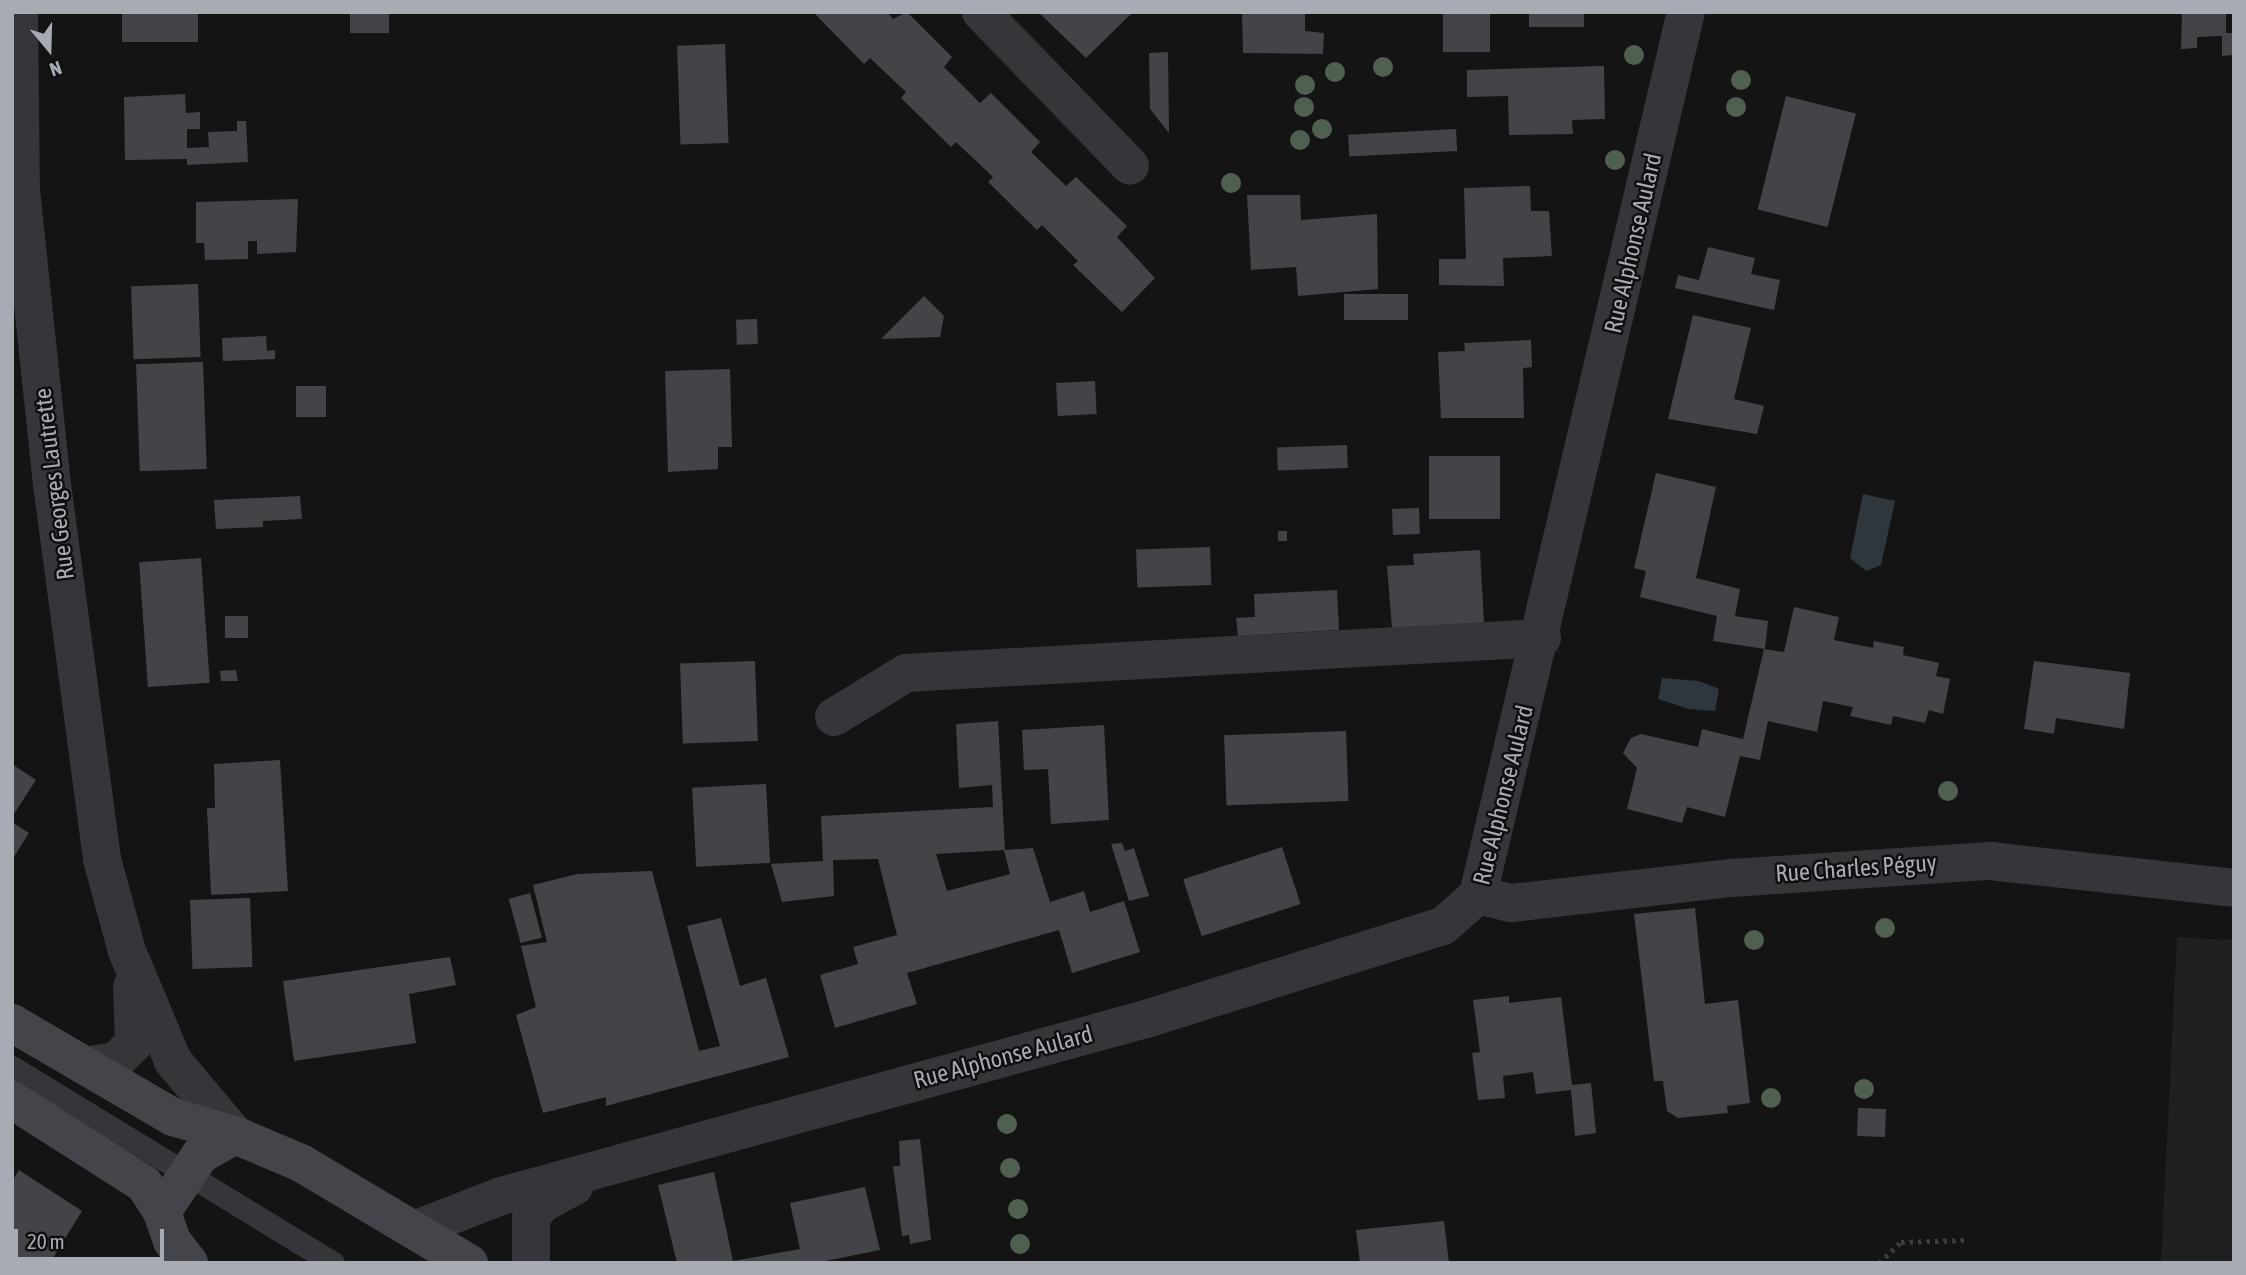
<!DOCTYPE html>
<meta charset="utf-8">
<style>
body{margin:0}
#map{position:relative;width:2246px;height:1275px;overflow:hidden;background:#141415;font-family:"Asap Condensed",sans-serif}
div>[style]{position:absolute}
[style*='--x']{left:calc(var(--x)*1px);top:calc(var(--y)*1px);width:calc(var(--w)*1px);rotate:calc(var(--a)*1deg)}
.built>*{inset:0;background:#202022}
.water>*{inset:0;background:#2e373d}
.building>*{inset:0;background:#434448;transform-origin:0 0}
.path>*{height:4.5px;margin-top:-2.25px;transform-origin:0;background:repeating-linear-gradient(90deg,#3b3d41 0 3.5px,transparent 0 8.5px)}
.service>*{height:23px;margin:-11.5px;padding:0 11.5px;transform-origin:11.5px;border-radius:11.5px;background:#35363a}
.minor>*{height:38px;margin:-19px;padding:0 19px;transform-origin:19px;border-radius:19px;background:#35363a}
.secondary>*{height:38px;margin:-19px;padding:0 19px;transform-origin:19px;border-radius:19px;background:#43454a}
.trees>*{width:20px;height:20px;margin:-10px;border-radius:50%;background:#4f6050}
span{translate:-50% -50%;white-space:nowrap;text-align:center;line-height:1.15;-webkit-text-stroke:5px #0f0f10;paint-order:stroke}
.street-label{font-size:24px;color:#a7abb4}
.frame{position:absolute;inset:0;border:14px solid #a7abb4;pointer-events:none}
.north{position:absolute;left:14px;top:14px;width:70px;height:70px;-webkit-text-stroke:5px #0f0f10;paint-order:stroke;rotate:161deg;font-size:19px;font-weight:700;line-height:28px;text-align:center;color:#a7abb4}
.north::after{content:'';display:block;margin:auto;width:24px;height:32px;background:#a7abb4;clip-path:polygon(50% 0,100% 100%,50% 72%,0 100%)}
.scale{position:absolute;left:14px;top:1229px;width:150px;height:32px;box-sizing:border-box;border:4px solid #a7abb4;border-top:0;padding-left:9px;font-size:21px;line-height:24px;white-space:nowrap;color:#a7abb4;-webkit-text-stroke:5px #0f0f10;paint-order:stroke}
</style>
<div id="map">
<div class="built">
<i style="clip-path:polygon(2177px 937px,2234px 940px,2234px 1263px,2161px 1263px)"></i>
</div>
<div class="water">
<i style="clip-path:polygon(1863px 494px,1895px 501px,1881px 565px,1866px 571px,1850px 558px)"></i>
<i style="clip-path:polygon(1662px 678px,1699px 681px,1719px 689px,1715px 711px,1689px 709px,1658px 699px)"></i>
</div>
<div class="building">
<i style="left:122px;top:12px;width:76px;height:30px"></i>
<i style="left:350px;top:12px;width:39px;height:21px"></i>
<i style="clip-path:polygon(818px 12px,887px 12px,893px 19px,907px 12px,952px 57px,944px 67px,980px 103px,991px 93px,1040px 142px,1031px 152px,1066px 186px,1076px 177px,1127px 226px,1117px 237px,1155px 278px,1122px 312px,1073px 265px,1078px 261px,1042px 225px,1037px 230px,988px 182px,993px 177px,956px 142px,951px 147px,901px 98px,906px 92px,870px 58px,864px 64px,816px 15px)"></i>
<i style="clip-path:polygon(1038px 12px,1133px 12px,1086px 58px)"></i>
<i style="clip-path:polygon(1242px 12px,1305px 12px,1305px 31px,1324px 33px,1323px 54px,1243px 53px)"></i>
<i style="left:1443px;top:12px;width:47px;height:40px"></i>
<i style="left:1529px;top:12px;width:55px;height:15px"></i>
<i style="clip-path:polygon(2182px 13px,2226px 13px,2226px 33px,2234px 33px,2234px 55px,2222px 56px,2222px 36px,2197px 37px,2197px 48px,2181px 49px)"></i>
<i style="left:725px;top:44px;width:99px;height:48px;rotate:88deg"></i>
<i style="clip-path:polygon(1168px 52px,1169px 133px,1150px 109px,1149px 53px)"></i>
<i style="clip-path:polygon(1604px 66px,1605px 119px,1572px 120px,1573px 134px,1509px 135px,1508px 96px,1467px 97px,1467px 70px)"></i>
<i style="clip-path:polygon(185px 94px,186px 113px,200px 112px,200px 129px,187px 129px,187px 148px,209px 147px,208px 132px,237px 131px,237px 121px,246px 121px,248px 162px,187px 165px,187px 159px,125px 160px,124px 97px)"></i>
<i style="left:1786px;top:96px;width:72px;height:117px;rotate:14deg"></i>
<i style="left:1456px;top:129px;width:22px;height:108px;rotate:87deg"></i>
<i style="clip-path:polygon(1530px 186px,1531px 211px,1549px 211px,1552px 256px,1503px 258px,1504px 286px,1439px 285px,1439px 259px,1466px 259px,1464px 188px)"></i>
<i style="clip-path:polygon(1247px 195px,1300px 195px,1301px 220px,1377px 214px,1378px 289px,1298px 296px,1296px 267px,1251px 270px)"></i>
<i style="clip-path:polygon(298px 199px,296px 252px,257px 254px,257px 241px,248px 241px,248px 259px,205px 260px,204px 243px,196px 243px,196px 202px)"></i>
<i style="clip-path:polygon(1708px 247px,1755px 258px,1751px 274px,1780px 280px,1774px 310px,1675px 288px,1678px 275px,1699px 280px)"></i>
<i style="left:198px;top:284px;width:73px;height:67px;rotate:88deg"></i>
<i style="left:1408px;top:294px;width:26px;height:64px;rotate:90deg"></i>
<i style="clip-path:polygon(924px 296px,944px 316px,940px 337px,881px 339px)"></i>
<i style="clip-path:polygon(1693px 315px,1751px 328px,1734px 399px,1764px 406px,1757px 434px,1668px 419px)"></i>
<i style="left:757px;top:319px;width:25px;height:21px;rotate:88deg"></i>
<i style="clip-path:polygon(266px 336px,267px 351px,275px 350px,275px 359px,223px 361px,222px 338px)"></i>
<i style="clip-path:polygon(1531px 340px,1532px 367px,1523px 368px,1524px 418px,1441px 418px,1438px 352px,1465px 351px,1464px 343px)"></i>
<i style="left:203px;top:362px;width:107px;height:67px;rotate:88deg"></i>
<i style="clip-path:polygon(730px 369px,732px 447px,718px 447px,718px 469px,668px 472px,665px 371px)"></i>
<i style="left:1095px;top:381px;width:33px;height:39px;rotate:87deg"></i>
<i style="left:296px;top:386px;width:30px;height:31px"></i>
<i style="left:1347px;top:445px;width:23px;height:70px;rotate:88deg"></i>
<i style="left:1429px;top:456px;width:71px;height:63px"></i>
<i style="clip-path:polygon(1656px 473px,1716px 487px,1696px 578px,1740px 589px,1735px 616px,1768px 621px,1765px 649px,1713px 641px,1717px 616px,1640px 597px,1646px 571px,1634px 568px)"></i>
<i style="clip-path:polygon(300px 496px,302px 519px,263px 521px,263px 527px,216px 529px,214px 500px)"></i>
<i style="left:1419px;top:508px;width:26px;height:27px;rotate:88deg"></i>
<i style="left:1278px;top:531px;width:9px;height:10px"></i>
<i style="left:1210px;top:547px;width:38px;height:74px;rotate:88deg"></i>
<i style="clip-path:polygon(1480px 550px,1484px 623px,1392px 628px,1387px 566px,1414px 565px,1413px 554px)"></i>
<i style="left:201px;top:558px;width:125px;height:62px;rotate:86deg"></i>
<i style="clip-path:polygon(1337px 590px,1339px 630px,1238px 636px,1236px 618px,1255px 617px,1254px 594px)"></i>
<i style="clip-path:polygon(1794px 607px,1839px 617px,1834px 640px,1873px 648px,1874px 641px,1904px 647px,1903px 655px,1939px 663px,1936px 676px,1950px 679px,1943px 714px,1929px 710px,1925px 723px,1893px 716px,1891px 725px,1850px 716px,1853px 707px,1823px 701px,1817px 732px,1768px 721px,1760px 760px,1740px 756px,1725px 817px,1687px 807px,1682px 823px,1627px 809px,1637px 768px,1623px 753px,1631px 738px,1641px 734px,1698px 747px,1702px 729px,1743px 739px,1764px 649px,1784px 652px)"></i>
<i style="left:248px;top:616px;width:22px;height:23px;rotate:90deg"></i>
<i style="left:755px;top:661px;width:80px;height:75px;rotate:88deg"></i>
<i style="clip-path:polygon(2034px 661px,2130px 673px,2124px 729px,2056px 718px,2054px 734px,2024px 729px)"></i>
<i style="clip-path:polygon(236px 670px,238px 681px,221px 681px,220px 671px)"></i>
<i style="clip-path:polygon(998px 721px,1005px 850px,936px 854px,947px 891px,1010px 874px,1004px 850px,1033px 848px,1050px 902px,1084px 891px,1090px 912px,1124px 901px,1140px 952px,1072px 973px,1059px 930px,907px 973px,917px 1004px,835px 1028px,820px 975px,858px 964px,853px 947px,897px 935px,878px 859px,833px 860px,834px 896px,782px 902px,771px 864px,823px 861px,821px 816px,993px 807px,992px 785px,959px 788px,956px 724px)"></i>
<i style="clip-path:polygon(1104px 725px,1109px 820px,1051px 824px,1048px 769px,1024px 770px,1022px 730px)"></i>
<i style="left:1346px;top:731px;width:70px;height:122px;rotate:88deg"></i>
<i style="clip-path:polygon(280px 760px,288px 891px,211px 895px,207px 808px,215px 808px,214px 764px)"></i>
<i style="clip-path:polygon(12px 764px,36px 780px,12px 817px)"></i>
<i style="left:766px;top:784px;width:79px;height:74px;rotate:87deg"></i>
<i style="clip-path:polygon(12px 822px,29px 833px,12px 860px)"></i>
<i style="clip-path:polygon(1122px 843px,1125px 851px,1134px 848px,1149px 896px,1129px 901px,1111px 844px)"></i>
<i style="left:1282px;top:847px;width:60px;height:104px;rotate:72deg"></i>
<i style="clip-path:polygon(652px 871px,699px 1051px,720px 1046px,687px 926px,721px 918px,740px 986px,766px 978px,789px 1057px,606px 1106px,606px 1097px,543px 1113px,516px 1015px,536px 1007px,521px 946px,547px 942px,533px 885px,577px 874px)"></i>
<i style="left:530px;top:893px;width:46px;height:22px;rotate:75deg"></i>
<i style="left:250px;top:898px;width:69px;height:60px;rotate:88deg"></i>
<i style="clip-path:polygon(1695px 908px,1705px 1004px,1738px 1000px,1750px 1103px,1727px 1106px,1728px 1113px,1678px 1118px,1667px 1111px,1663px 1081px,1654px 1081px,1634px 914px)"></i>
<i style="clip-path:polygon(450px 957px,456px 985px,409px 994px,416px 1043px,294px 1061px,283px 981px)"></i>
<i style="clip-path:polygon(1509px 996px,1509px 1003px,1561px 997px,1572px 1085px,1591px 1083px,1596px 1133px,1575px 1136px,1571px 1090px,1536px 1094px,1533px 1072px,1503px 1076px,1505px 1098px,1478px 1100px,1472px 1053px,1480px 1052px,1473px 1000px)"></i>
<i style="left:1858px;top:1108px;width:28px;height:28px;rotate:2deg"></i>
<i style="clip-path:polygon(920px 1139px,931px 1240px,910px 1244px,909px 1235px,902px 1236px,893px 1166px,900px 1166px,899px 1141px)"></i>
<i style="clip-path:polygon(19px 1170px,82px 1211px,50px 1263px,12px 1263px,12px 1181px)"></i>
<i style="clip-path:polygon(714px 1172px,733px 1261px,800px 1249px,790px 1203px,865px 1187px,880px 1250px,816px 1263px,677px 1263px,658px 1185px)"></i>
<i style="clip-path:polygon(1444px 1221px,1449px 1263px,1360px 1263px,1356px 1230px)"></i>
</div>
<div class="path">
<i style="--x:1879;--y:1263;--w:30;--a:-44"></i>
<i style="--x:1901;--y:1242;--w:65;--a:-1.8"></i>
</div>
<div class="service">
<i style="--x:12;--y:1067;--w:376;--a:31.4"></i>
</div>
<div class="minor">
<i style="--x:19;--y:12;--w:178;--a:89.4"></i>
<i style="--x:21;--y:190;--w:296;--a:84"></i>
<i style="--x:52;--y:484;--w:378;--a:82.4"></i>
<i style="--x:102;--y:859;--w:95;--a:74.8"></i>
<i style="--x:127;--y:951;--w:119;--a:67.3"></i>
<i style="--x:173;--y:1061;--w:97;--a:50"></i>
<i style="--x:981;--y:12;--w:214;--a:45.9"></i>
<i style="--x:834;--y:717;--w:84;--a:-31.4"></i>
<i style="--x:906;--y:673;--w:637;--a:-3.15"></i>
<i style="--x:1478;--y:895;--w:34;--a:14"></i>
<i style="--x:1511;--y:903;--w:222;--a:-6.5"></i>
<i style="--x:1732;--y:878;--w:259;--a:-3.8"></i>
<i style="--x:1990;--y:861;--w:245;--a:6.3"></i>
<i style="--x:89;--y:1065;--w:27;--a:-8"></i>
<i style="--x:116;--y:1061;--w:25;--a:-45"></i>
<i style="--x:134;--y:1043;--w:56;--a:-92"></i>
<i style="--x:414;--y:1230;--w:93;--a:-21.3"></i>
<i style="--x:501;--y:1196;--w:669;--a:-15.35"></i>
<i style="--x:1146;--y:1019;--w:311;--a:-17.4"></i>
<i style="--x:1443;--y:926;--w:47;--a:-41.5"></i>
<i style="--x:1478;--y:895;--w:907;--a:-76.75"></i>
<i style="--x:531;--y:1263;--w:46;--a:-90"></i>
<i style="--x:531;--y:1217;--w:17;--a:-50"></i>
<i style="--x:542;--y:1204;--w:37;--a:-29"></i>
</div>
<div class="secondary">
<i style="--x:12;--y:1023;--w:186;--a:30.3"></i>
<i style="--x:173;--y:1117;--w:65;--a:16.2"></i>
<i style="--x:235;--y:1135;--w:72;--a:23"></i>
<i style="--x:301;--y:1163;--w:196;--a:30.8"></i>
<i style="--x:12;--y:1100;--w:156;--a:32.5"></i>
<i style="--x:144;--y:1184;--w:33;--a:57"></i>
<i style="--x:162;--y:1212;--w:31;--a:71"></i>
<i style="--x:172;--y:1241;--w:28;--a:52"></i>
<i style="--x:162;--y:1212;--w:69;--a:-56.3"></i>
<i style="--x:200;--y:1155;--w:40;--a:-29.7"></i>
</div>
<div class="trees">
<i style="left:1634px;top:55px"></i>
<i style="left:1383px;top:67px"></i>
<i style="left:1335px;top:72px"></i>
<i style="left:1741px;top:80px"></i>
<i style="left:1305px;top:85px"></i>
<i style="left:1304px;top:107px"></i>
<i style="left:1736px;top:107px"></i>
<i style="left:1322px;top:129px"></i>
<i style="left:1300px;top:140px"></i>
<i style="left:1615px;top:160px"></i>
<i style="left:1231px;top:183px"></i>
<i style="left:1948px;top:791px"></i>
<i style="left:1885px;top:928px"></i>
<i style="left:1754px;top:940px"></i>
<i style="left:1864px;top:1089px"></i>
<i style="left:1771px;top:1098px"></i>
<i style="left:1007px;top:1124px"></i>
<i style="left:1010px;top:1168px"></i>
<i style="left:1018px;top:1209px"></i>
<i style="left:1020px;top:1244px"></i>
</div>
<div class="street-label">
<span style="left:1633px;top:243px;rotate:-77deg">Rue Alphonse Aulard</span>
<span style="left:54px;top:484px;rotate:-97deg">Rue Georges Lautrette</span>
<span style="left:1503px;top:795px;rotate:-76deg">Rue Alphonse Aulard</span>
<span style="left:1856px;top:868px;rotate:-4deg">Rue Charles Péguy</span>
<span style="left:1003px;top:1057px;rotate:-15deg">Rue Alphonse Aulard</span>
</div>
<div class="frame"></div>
<div class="north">N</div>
<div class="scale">20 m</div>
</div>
